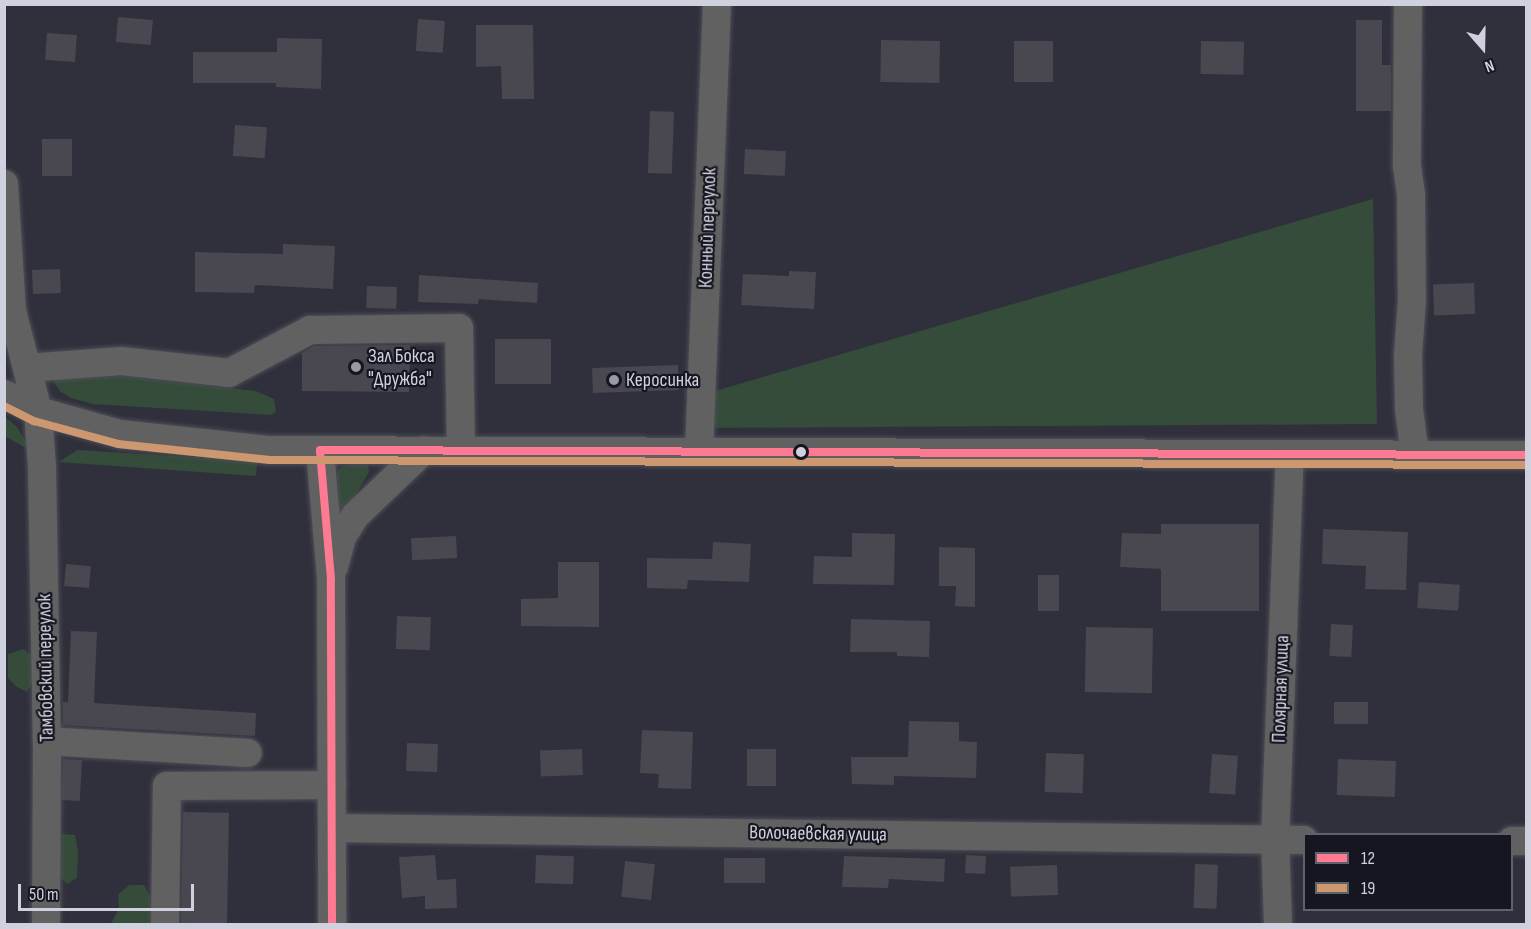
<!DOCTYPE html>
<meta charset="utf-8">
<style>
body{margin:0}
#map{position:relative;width:1531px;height:929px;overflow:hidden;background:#2f303b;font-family:"Sofia Sans Condensed",sans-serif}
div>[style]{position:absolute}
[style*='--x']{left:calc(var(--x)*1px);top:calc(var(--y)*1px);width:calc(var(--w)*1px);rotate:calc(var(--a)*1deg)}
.green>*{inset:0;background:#344c39}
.building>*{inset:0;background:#49474f;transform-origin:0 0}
.roads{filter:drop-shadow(0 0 2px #4d4e58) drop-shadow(0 0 2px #4d4e58)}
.minor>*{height:28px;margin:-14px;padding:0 14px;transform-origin:14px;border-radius:14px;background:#626161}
.bus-1>*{height:8px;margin:-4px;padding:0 4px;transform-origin:4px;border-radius:4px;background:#fe7a93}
.bus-2>*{height:8px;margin:-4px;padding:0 4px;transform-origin:4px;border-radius:4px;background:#cd976f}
.dots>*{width:16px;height:16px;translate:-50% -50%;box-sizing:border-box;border:3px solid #15161f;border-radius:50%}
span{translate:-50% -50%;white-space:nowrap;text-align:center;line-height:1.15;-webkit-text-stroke:4.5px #15161f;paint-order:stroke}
.street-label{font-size:20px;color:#cfd1de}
.poi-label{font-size:20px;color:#cfd1de}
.left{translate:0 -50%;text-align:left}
.frame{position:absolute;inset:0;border:6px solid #cfd1de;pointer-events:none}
.legend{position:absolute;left:1303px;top:833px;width:210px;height:78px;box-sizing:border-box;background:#15161f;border:2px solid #5f616b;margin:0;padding:8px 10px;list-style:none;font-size:18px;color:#cfd1de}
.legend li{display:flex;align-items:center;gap:12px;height:30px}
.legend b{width:30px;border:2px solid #5f616b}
.north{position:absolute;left:1453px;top:18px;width:60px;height:60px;-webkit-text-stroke:4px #15161f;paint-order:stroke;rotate:160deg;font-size:16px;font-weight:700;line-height:24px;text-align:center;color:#cfd1de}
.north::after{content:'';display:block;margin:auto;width:21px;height:27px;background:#cfd1de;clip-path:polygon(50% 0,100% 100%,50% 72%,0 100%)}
.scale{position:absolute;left:18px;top:884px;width:176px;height:27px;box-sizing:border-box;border:3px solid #cfd1de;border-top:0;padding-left:8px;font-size:18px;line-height:21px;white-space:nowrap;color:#cfd1de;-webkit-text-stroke:4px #15161f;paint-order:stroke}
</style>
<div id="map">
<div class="green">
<i style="clip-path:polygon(1373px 199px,1377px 424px,700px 428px,701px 395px)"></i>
<i style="clip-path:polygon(77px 371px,256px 391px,274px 399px,276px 412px,271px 415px,92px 404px,71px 398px,60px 391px,54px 383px,57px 372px)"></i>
<i style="clip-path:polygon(4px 416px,17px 427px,26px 442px,26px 448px,5px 436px)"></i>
<i style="clip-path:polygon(78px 450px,257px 461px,256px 476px,58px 462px)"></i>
<i style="clip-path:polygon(355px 460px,368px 465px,369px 472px,349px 506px,339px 507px,337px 473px,340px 468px)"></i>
<i style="clip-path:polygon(24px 649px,35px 660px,36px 678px,27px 692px,17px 687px,8px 678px,8px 654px)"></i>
<i style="clip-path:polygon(62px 834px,75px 835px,78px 852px,77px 878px,67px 884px,59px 876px,56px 844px)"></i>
<i style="clip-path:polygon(129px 885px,144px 885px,159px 914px,157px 924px,111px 924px,119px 908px,118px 895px)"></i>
</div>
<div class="building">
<i style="left:118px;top:17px;width:35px;height:25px;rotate:5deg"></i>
<i style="left:418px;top:19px;width:27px;height:32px;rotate:4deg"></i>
<i style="clip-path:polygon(1356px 20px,1382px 20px,1382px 65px,1391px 65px,1391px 111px,1356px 111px)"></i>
<i style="clip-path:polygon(476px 25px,533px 25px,534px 99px,502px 99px,501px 66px,476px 67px)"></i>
<i style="left:47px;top:33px;width:30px;height:27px;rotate:4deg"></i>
<i style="clip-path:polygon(277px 38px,322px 39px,321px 89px,276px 87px,276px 83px,193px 83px,193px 52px,277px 52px)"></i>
<i style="left:881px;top:40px;width:59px;height:42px;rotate:1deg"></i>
<i style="left:1014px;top:41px;width:39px;height:41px"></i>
<i style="left:1201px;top:41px;width:43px;height:33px;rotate:1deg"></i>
<i style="left:650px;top:111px;width:24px;height:62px;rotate:2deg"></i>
<i style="left:235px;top:125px;width:32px;height:31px;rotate:4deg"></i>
<i style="left:42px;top:139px;width:30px;height:37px"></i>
<i style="left:745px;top:149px;width:41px;height:25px;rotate:3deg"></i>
<i style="clip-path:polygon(283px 244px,335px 246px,333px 289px,255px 285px,254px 293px,195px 292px,195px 252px,283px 254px)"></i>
<i style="left:60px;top:269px;width:24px;height:28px;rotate:88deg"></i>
<i style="clip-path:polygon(789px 271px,816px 272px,814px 309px,741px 305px,743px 274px,789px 276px)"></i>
<i style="clip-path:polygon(419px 275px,538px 283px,537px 303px,479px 299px,478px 304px,418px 302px)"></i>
<i style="left:1474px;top:283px;width:31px;height:41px;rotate:88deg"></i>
<i style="left:367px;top:286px;width:30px;height:22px;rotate:2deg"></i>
<i style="left:551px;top:339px;width:45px;height:56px;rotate:90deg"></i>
<i style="clip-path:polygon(410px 345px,409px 392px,302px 391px,302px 353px,314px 346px)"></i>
<i style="left:678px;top:365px;width:25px;height:86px;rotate:88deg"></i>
<i style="clip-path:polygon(1161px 524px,1259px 524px,1259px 611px,1161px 611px,1161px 569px,1120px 567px,1122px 533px,1161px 534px)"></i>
<i style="clip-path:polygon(1323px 529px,1408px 532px,1406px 590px,1365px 589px,1366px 566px,1322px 564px)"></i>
<i style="clip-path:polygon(852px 533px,895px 534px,894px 585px,813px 584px,814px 556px,852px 557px)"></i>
<i style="left:456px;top:536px;width:22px;height:45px;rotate:87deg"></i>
<i style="clip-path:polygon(713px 542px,751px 544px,749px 582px,688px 580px,687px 589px,647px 588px,647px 558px,712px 559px)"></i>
<i style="clip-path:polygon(939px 547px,975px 548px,975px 607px,955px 606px,956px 586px,939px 586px)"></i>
<i style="clip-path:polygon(558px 562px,599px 562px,599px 627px,521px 626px,521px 599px,558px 598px)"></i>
<i style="left:66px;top:564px;width:25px;height:22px;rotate:5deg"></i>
<i style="left:1038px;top:575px;width:21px;height:36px"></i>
<i style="left:1419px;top:582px;width:41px;height:26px;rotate:4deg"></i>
<i style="left:397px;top:616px;width:34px;height:33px;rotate:2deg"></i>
<i style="clip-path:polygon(851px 619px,930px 621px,929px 657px,897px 656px,897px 652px,850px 652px)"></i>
<i style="left:1331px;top:624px;width:22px;height:32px;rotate:3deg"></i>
<i style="left:1086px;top:627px;width:67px;height:65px;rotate:1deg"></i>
<i style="clip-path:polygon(71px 631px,97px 632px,94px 703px,256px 713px,255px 736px,63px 725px,63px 702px,68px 702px)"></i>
<i style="left:1334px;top:702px;width:34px;height:22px"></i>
<i style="clip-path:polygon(909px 721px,959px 722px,959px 741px,977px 742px,976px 778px,894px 776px,894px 785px,852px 784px,851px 757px,908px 757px)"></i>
<i style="clip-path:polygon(642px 730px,693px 732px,691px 789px,658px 788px,659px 774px,640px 773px)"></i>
<i style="left:407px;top:743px;width:31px;height:28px;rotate:2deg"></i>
<i style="left:582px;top:749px;width:26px;height:42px;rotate:88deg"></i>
<i style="left:747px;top:749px;width:29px;height:37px"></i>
<i style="left:1046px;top:753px;width:38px;height:39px;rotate:2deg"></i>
<i style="left:1212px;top:754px;width:26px;height:39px;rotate:4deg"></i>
<i style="left:63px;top:759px;width:19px;height:41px;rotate:3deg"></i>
<i style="left:1338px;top:759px;width:58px;height:36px;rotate:2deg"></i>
<i style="left:183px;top:812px;width:46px;height:112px;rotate:1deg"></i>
<i style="clip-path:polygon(435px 855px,437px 880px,456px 879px,457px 908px,425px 909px,425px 896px,402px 898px,399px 857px)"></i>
<i style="left:536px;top:855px;width:38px;height:28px;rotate:2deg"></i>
<i style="left:966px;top:855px;width:20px;height:18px;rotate:3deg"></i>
<i style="clip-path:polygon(844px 856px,945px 859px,944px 882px,889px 879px,888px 888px,842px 887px)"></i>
<i style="left:724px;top:858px;width:41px;height:25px"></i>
<i style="left:625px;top:861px;width:30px;height:36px;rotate:6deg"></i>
<i style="left:1195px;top:864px;width:23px;height:44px;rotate:2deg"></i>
<i style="left:1057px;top:865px;width:30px;height:47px;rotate:88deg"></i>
</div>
<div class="roads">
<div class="minor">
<i style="--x:1408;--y:4;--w:162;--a:90.4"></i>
<i style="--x:1407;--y:166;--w:28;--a:82"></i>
<i style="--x:1411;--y:194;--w:106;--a:89.5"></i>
<i style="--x:1412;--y:300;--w:56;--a:94.1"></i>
<i style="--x:1408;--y:356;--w:53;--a:88.9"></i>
<i style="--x:1409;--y:409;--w:46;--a:82.6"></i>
<i style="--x:4;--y:184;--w:127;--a:86.4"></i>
<i style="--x:12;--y:311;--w:103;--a:75.4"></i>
<i style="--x:38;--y:411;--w:56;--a:85.9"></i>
<i style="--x:42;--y:467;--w:274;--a:89"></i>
<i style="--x:47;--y:741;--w:183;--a:90.3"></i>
<i style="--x:27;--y:368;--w:94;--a:-4.3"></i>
<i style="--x:121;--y:361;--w:109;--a:6.3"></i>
<i style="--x:229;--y:373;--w:92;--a:-28"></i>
<i style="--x:310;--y:330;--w:149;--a:-0.8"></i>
<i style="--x:459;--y:328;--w:122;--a:89.1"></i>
<i style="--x:4;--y:394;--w:38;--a:27"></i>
<i style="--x:38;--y:411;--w:85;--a:15.7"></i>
<i style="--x:120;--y:434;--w:151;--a:6.1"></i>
<i style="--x:270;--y:450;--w:1256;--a:0.23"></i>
<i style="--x:320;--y:450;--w:129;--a:85.1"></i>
<i style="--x:331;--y:579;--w:345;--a:89.8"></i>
<i style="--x:699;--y:451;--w:447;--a:-87.7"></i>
<i style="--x:334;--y:567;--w:31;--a:-75"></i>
<i style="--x:342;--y:537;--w:25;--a:-58"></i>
<i style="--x:355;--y:516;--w:95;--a:-43.7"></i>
<i style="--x:47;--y:741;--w:201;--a:3.4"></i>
<i style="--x:332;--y:828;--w:972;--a:0.71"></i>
<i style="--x:1512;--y:841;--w:14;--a:0"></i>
<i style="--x:165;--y:924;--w:138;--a:-89.2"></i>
<i style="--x:167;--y:786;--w:165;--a:-0.3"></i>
<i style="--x:1278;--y:924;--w:84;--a:-92"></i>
<i style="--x:1275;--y:840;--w:386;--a:-87.8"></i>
</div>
</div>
<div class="bus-1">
<i style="--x:332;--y:924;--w:345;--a:-90.2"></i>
<i style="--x:331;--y:579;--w:129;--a:-94.9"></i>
<i style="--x:320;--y:450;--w:1206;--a:0.24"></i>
</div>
<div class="bus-2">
<i style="--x:4;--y:406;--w:34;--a:27"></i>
<i style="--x:34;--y:421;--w:87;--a:15.3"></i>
<i style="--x:118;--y:444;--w:153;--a:6"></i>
<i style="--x:270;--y:460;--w:1256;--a:0.23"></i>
</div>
<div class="dots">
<i style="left:356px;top:367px;background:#9799a5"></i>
<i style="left:614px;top:380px;background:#9799a5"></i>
<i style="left:801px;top:452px;background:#cfd1de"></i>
</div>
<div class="street-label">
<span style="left:708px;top:228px;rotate:-88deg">Конный переулок</span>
<span style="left:46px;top:668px;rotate:-91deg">Тамбовский переулок</span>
<span style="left:1281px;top:689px;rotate:-88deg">Полярная улица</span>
<span style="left:818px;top:834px;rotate:1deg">Волочаевская улица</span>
</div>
<div class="poi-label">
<span class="left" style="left:368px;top:368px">Зал Бокса<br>"Дружба"</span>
<span class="left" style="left:626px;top:380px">Керосинка</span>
</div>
<div class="frame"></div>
<ul class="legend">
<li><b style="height:8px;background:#fe7a93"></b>12</li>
<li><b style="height:8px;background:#cd976f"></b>19</li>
</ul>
<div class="north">N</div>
<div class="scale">50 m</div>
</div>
